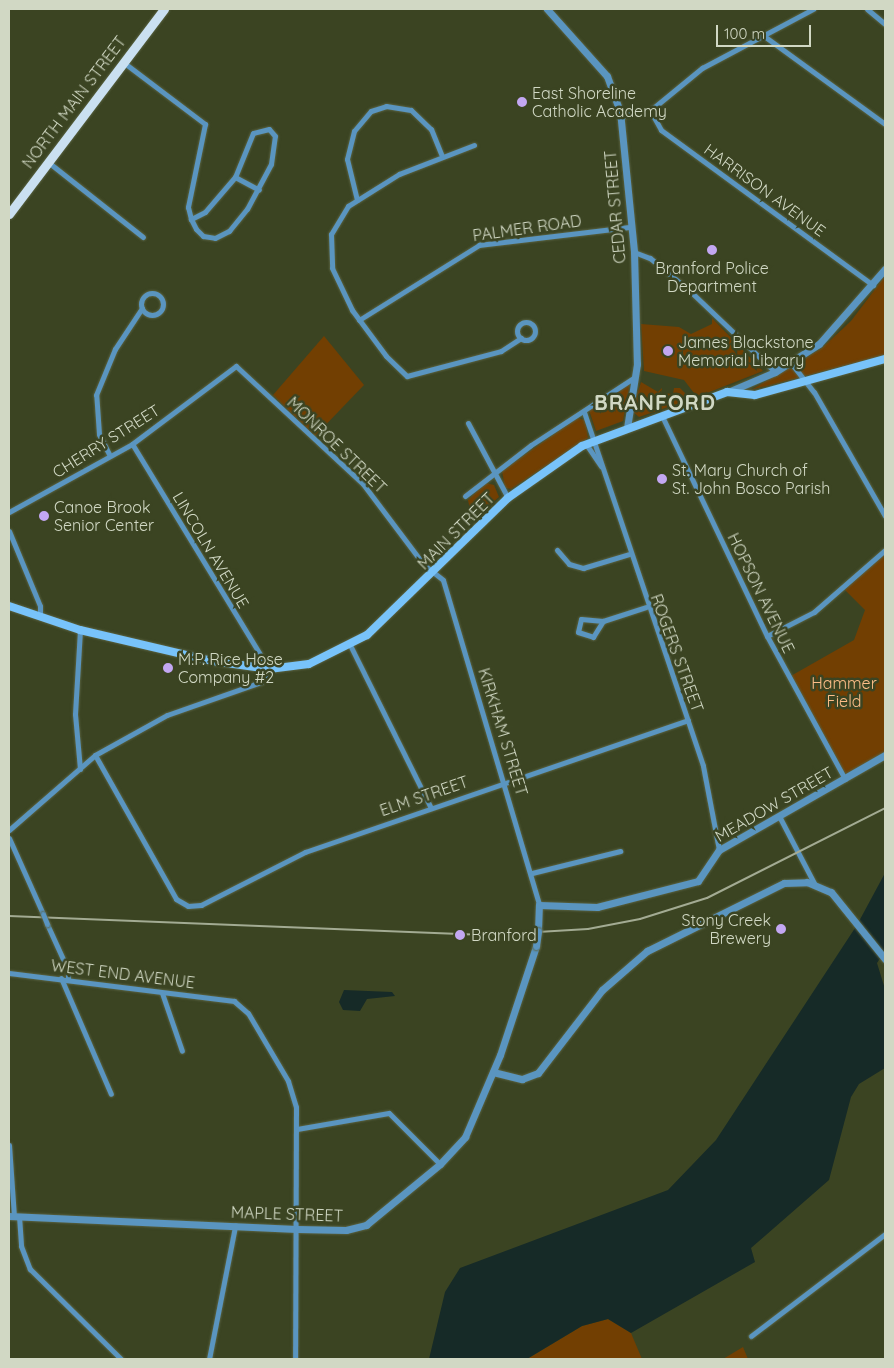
<!DOCTYPE html>
<style>
body{margin:0}
#map{position:relative;width:894px;height:1368px;overflow:hidden;background:#3b4422;font-family:Quicksand,sans-serif}
div>[style]{position:absolute}
[style*='--x']{left:calc(var(--x)*1px);top:calc(var(--y)*1px);width:calc(var(--w)*1px);rotate:calc(var(--a)*1deg)}
.green>*{inset:0;background:#723f02}
.water>*{inset:0;background:#162a27}
.roads{filter:drop-shadow(0 0 1px #596242) drop-shadow(0 0 1px #596242)}
.minor>*{height:5px;margin:-2.5px;padding:0 2.5px;transform-origin:2.5px;border-radius:2.5px;background:#5a95c0}
.minor>.ring{margin:-2.5px;padding:0;box-sizing:content-box;background:none;border:5px solid #5a95c0;border-radius:50%}
.tertiary>*{height:7px;margin:-3.5px;padding:0 3.5px;transform-origin:3.5px;border-radius:3.5px;background:#5a95c0}
.secondary>*{height:8px;margin:-4px;padding:0 4px;transform-origin:4px;border-radius:4px;background:#78c3fa}
.primary>*{height:9px;margin:-4.5px;padding:0 4.5px;transform-origin:4.5px;border-radius:4.5px;background:#cae0f1}
.rail>*{height:2px;margin:-1px;padding:0 1px;transform-origin:1px;border-radius:1px;background:#a3ab93}
.bridges{filter:drop-shadow(0 0 1px #596242) drop-shadow(0 0 1px #596242)}
.minor-bridge>*{height:5px;margin:-2.5px;padding:0 2.5px;transform-origin:2.5px;border-radius:2.5px;background:#5a95c0}
.tertiary-bridge>*{height:7px;margin:-3.5px;padding:0 3.5px;transform-origin:3.5px;border-radius:3.5px;background:#5a95c0}
.dots>*{width:14px;height:14px;translate:-50% -50%;box-sizing:border-box;border:2px solid #3b4422;border-radius:50%}
span{translate:-50% -50%;white-space:nowrap;text-align:center;line-height:1.15;-webkit-text-stroke:5px #3b4422;paint-order:stroke}
.poi-label{font-size:16px;color:#d1d8c4}
.left{translate:0 -50%;text-align:left}
.right{translate:-100% -50%;text-align:right}
.street-label{font-size:16px;color:#d1d8c4}
.park-label{font-size:16px;color:#fdbd87}
.district-label{font-size:21px;color:#d1d8c4;font-weight:700;letter-spacing:1px}
.frame{position:absolute;inset:0;border:10px solid #d1d8c4;pointer-events:none}
.scale{position:absolute;left:716px;top:25px;width:95px;height:22px;box-sizing:border-box;border:2px solid #d1d8c4;border-top:0;padding-left:6px;font-size:15px;line-height:18px;white-space:nowrap;color:#d1d8c4;-webkit-text-stroke:4px #3b4422;paint-order:stroke}
</style>
<div id="map">
<div class="green">
<i style="clip-path:polygon(885px 276px,885px 355px,751px 390px,822px 348px,851px 321px)"></i>
<i style="clip-path:polygon(712px 318px,763px 371px,697px 397px,684px 380px,644px 371px,641px 324px,679px 327px,691px 334px,712px 324px)"></i>
<i style="clip-path:polygon(324px 336px,364px 385px,315px 436px,273px 395px)"></i>
<i style="clip-path:polygon(630px 382px,623px 421px,596px 431px,589px 410px)"></i>
<i style="clip-path:polygon(641px 382px,658px 392px,662px 388px,662px 393px,673px 394px,674px 388px,680px 388px,687px 395px,683px 402px,639px 417px,632px 411px)"></i>
<i style="clip-path:polygon(577px 418px,585px 420px,588px 438px,511px 489px,505px 488px,502px 471px)"></i>
<i style="clip-path:polygon(486px 483px,494px 485px,499px 497px,472px 520px,468px 500px)"></i>
<i style="clip-path:polygon(885px 550px,885px 755px,845px 779px,789px 677px,854px 640px,865px 610px,843px 588px)"></i>
<i style="clip-path:polygon(608px 1319px,631px 1333px,642px 1359px,527px 1359px,582px 1326px)"></i>
<i style="clip-path:polygon(743px 1347px,748px 1359px,723px 1359px)"></i>
</div>
<div class="water">
<i style="clip-path:polygon(885px 873px,885px 951px,877px 963px,885px 989px,885px 1068px,859px 1084px,851px 1097px,829px 1180px,751px 1248px,755px 1262px,631px 1333px,608px 1319px,582px 1326px,527px 1359px,429px 1359px,445px 1292px,460px 1268px,668px 1190px,716px 1140px,857px 925px)"></i>
<i style="clip-path:polygon(344px 990px,392px 992px,395px 996px,367px 999px,360px 1011px,343px 1010px,339px 1002px)"></i>
</div>
<div class="roads">
<div class="minor">
<i style="--x:867;--y:9;--w:23;--a:40"></i>
<i style="--x:764;--y:36;--w:150;--a:36"></i>
<i style="--x:123;--y:62;--w:103;--a:37.1"></i>
<i style="--x:205;--y:124;--w:85;--a:101.6"></i>
<i style="--x:188;--y:207;--w:12;--a:76"></i>
<i style="--x:191;--y:219;--w:11;--a:63"></i>
<i style="--x:196;--y:229;--w:10;--a:45"></i>
<i style="--x:203;--y:236;--w:12;--a:9"></i>
<i style="--x:215;--y:238;--w:16;--a:-27"></i>
<i style="--x:229;--y:231;--w:28;--a:-51"></i>
<i style="--x:247;--y:209;--w:51;--a:-61.9"></i>
<i style="--x:271;--y:164;--w:28;--a:-82"></i>
<i style="--x:275;--y:136;--w:9;--a:-131"></i>
<i style="--x:269;--y:129;--w:16;--a:166"></i>
<i style="--x:253;--y:133;--w:48;--a:112.2"></i>
<i style="--x:235;--y:177;--w:46;--a:130.6"></i>
<i style="--x:205;--y:212;--w:16;--a:153"></i>
<i style="--x:650;--y:110;--w:23;--a:61"></i>
<i style="--x:661;--y:130;--w:263;--a:36.2"></i>
<i style="--x:622;--y:116;--w:31;--a:-13"></i>
<i style="--x:652;--y:109;--w:65;--a:-39.4"></i>
<i style="--x:702;--y:68;--w:126;--a:-28"></i>
<i style="--x:474;--y:145;--w:80;--a:158.9"></i>
<i style="--x:399;--y:174;--w:60;--a:147.9"></i>
<i style="--x:348;--y:206;--w:33;--a:121"></i>
<i style="--x:331;--y:234;--w:34;--a:88"></i>
<i style="--x:332;--y:268;--w:47;--a:64.5"></i>
<i style="--x:352;--y:310;--w:57;--a:53.5"></i>
<i style="--x:386;--y:356;--w:29;--a:44"></i>
<i style="--x:407;--y:376;--w:97;--a:-14.9"></i>
<i style="--x:501;--y:351;--w:24;--a:-33"></i>
<i style="--x:48;--y:162;--w:121;--a:38.3"></i>
<i style="--x:235;--y:177;--w:27;--a:28"></i>
<i style="--x:357;--y:200;--w:42;--a:-103.7"></i>
<i style="--x:347;--y:159;--w:29;--a:-76"></i>
<i style="--x:354;--y:131;--w:26;--a:-50"></i>
<i style="--x:371;--y:111;--w:16;--a:-18"></i>
<i style="--x:386;--y:106;--w:25;--a:9"></i>
<i style="--x:411;--y:110;--w:28;--a:44"></i>
<i style="--x:431;--y:129;--w:29;--a:68"></i>
<i style="--x:634;--y:252;--w:17;--a:21"></i>
<i style="--x:650;--y:258;--w:53;--a:39.7"></i>
<i style="--x:691;--y:292;--w:116;--a:43.6"></i>
<i class="ring" style="left:141px;top:293px;width:17px;height:17px"></i>
<i style="--x:359;--y:320;--w:142;--a:-32"></i>
<i style="--x:479;--y:245;--w:151;--a:-6.8"></i>
<i class="ring" style="left:517px;top:322px;width:13px;height:13px"></i>
<i style="--x:791;--y:363;--w:37;--a:52"></i>
<i style="--x:814;--y:392;--w:143;--a:60.2"></i>
<i style="--x:584;--y:412;--w:373;--a:71.4"></i>
<i style="--x:703;--y:766;--w:86;--a:79.2"></i>
<i style="--x:662;--y:416;--w:244;--a:64.5"></i>
<i style="--x:767;--y:636;--w:163;--a:61.4"></i>
<i style="--x:468;--y:423;--w:85;--a:61.9"></i>
<i style="--x:586;--y:444;--w:27;--a:56"></i>
<i style="--x:109;--y:454;--w:22;--a:-117"></i>
<i style="--x:99;--y:434;--w:39;--a:-94"></i>
<i style="--x:96;--y:395;--w:50;--a:-67.6"></i>
<i style="--x:115;--y:349;--w:49;--a:-56.6"></i>
<i style="--x:465;--y:496;--w:83;--a:-37.7"></i>
<i style="--x:531;--y:445;--w:124;--a:-33.2"></i>
<i style="--x:9;--y:512;--w:141;--a:-28.9"></i>
<i style="--x:132;--y:444;--w:130;--a:-36.9"></i>
<i style="--x:236;--y:366;--w:173;--a:42.9"></i>
<i style="--x:363;--y:484;--w:101;--a:53"></i>
<i style="--x:424;--y:565;--w:24;--a:38"></i>
<i style="--x:443;--y:580;--w:339;--a:73.5"></i>
<i style="--x:9;--y:531;--w:81;--a:67.5"></i>
<i style="--x:40;--y:606;--w:11;--a:90"></i>
<i style="--x:557;--y:550;--w:18;--a:49"></i>
<i style="--x:569;--y:564;--w:15;--a:16"></i>
<i style="--x:583;--y:568;--w:48;--a:-16.9"></i>
<i style="--x:603;--y:621;--w:22;--a:-175"></i>
<i style="--x:581;--y:619;--w:13;--a:103"></i>
<i style="--x:578;--y:632;--w:16;--a:18"></i>
<i style="--x:593;--y:637;--w:19;--a:-58"></i>
<i style="--x:603;--y:621;--w:45;--a:-18"></i>
<i style="--x:767;--y:636;--w:53;--a:-27.1"></i>
<i style="--x:814;--y:612;--w:94;--a:-41.1"></i>
<i style="--x:351;--y:647;--w:178;--a:63.6"></i>
<i style="--x:95;--y:755;--w:165;--a:60.6"></i>
<i style="--x:176;--y:899;--w:14;--a:30"></i>
<i style="--x:188;--y:906;--w:13;--a:-4"></i>
<i style="--x:201;--y:905;--w:117;--a:-27"></i>
<i style="--x:305;--y:852;--w:405;--a:-19"></i>
<i style="--x:80;--y:769;--w:55;--a:-95.2"></i>
<i style="--x:75;--y:714;--w:84;--a:-86.6"></i>
<i style="--x:779;--y:816;--w:76;--a:62.4"></i>
<i style="--x:9;--y:830;--w:114;--a:-41.1"></i>
<i style="--x:95;--y:755;--w:82;--a:-29.1"></i>
<i style="--x:167;--y:715;--w:100;--a:-19.3"></i>
<i style="--x:261;--y:682;--w:15;--a:-58"></i>
<i style="--x:269;--y:669;--w:263;--a:-121.3"></i>
<i style="--x:9;--y:838;--w:83;--a:65.9"></i>
<i style="--x:532;--y:873;--w:91;--a:-14"></i>
<i style="--x:47;--y:924;--w:51;--a:65.5"></i>
<i style="--x:68;--y:970;--w:9;--a:90"></i>
<i style="--x:9;--y:973;--w:227;--a:7.1"></i>
<i style="--x:234;--y:1001;--w:18;--a:41"></i>
<i style="--x:248;--y:1013;--w:79;--a:59.5"></i>
<i style="--x:288;--y:1081;--w:27;--a:73"></i>
<i style="--x:296;--y:1107;--w:252;--a:90.2"></i>
<i style="--x:61;--y:978;--w:126;--a:66.7"></i>
<i style="--x:162;--y:993;--w:61;--a:71"></i>
<i style="--x:297;--y:1129;--w:93;--a:-9.9"></i>
<i style="--x:389;--y:1113;--w:72;--a:45"></i>
<i style="--x:9;--y:1145;--w:71;--a:86"></i>
<i style="--x:19;--y:1216;--w:30;--a:86"></i>
<i style="--x:21;--y:1246;--w:25;--a:69"></i>
<i style="--x:30;--y:1269;--w:128;--a:44.7"></i>
<i style="--x:751;--y:1336;--w:168;--a:-37.3"></i>
<i style="--x:209;--y:1359;--w:136;--a:-78.9"></i>
</div>
<div class="tertiary">
<i style="--x:547;--y:9;--w:90;--a:48.2"></i>
<i style="--x:607;--y:76;--w:37;--a:70"></i>
<i style="--x:620;--y:111;--w:142;--a:84.3"></i>
<i style="--x:634;--y:252;--w:112;--a:88.5"></i>
<i style="--x:637;--y:364;--w:65;--a:98.9"></i>
<i style="--x:728;--y:392;--w:51;--a:-23.1"></i>
<i style="--x:775;--y:372;--w:52;--a:-32.5"></i>
<i style="--x:819;--y:344;--w:100;--a:-48.7"></i>
<i style="--x:538;--y:931;--w:26;--a:-88"></i>
<i style="--x:539;--y:905;--w:58;--a:2"></i>
<i style="--x:597;--y:907;--w:104;--a:-14.4"></i>
<i style="--x:698;--y:881;--w:37;--a:-56"></i>
<i style="--x:719;--y:850;--w:191;--a:-29.8"></i>
<i style="--x:493;--y:1072;--w:30;--a:14"></i>
<i style="--x:522;--y:1079;--w:17;--a:-21"></i>
<i style="--x:538;--y:1073;--w:105;--a:-52.4"></i>
<i style="--x:602;--y:990;--w:60;--a:-40.9"></i>
<i style="--x:647;--y:951;--w:153;--a:-26.4"></i>
<i style="--x:784;--y:883;--w:23;--a:-2"></i>
<i style="--x:807;--y:882;--w:26;--a:23"></i>
<i style="--x:831;--y:892;--w:86;--a:51.1"></i>
<i style="--x:9;--y:1216;--w:288;--a:2.6"></i>
<i style="--x:297;--y:1229;--w:49;--a:1.2"></i>
<i style="--x:346;--y:1230;--w:21;--a:-14"></i>
<i style="--x:366;--y:1225;--w:96;--a:-39.5"></i>
<i style="--x:440;--y:1164;--w:37;--a:-47"></i>
<i style="--x:465;--y:1137;--w:89;--a:-66.9"></i>
<i style="--x:500;--y:1055;--w:115;--a:-71.7"></i>
</div>
<div class="secondary">
<i style="--x:9;--y:606;--w:75;--a:18.7"></i>
<i style="--x:80;--y:630;--w:136;--a:13.2"></i>
<i style="--x:212;--y:661;--w:58;--a:8"></i>
<i style="--x:269;--y:669;--w:40;--a:-7.1"></i>
<i style="--x:309;--y:664;--w:65;--a:-26.6"></i>
<i style="--x:367;--y:635;--w:197;--a:-44.2"></i>
<i style="--x:508;--y:498;--w:90;--a:-35.1"></i>
<i style="--x:582;--y:446;--w:155;--a:-20.4"></i>
<i style="--x:727;--y:392;--w:28;--a:6"></i>
<i style="--x:755;--y:395;--w:135;--a:-15.5"></i>
</div>
<div class="primary">
<i style="--x:9;--y:214;--w:257;--a:-52.9"></i>
</div>
</div>
<div class="rail">
<i style="--x:9;--y:916;--w:476;--a:2.3"></i>
<i style="--x:485;--y:935;--w:103;--a:-3.3"></i>
<i style="--x:588;--y:929;--w:53;--a:-10.9"></i>
<i style="--x:640;--y:919;--w:70;--a:-17.4"></i>
<i style="--x:707;--y:898;--w:199;--a:-26.8"></i>
</div>
<div class="bridges">
<div class="minor-bridge">
<i style="--x:43;--y:914;--w:11;--a:68"></i>
</div>
<div class="tertiary-bridge">
<i style="--x:536;--y:946;--w:15;--a:-82"></i>
</div>
</div>
<div class="dots">
<i style="left:522px;top:102px;background:#c3a7f2"></i>
<i style="left:712px;top:250px;background:#c3a7f2"></i>
<i style="left:668px;top:351px;background:#c3a7f2"></i>
<i style="left:662px;top:479px;background:#c3a7f2"></i>
<i style="left:44px;top:516px;background:#c3a7f2"></i>
<i style="left:168px;top:668px;background:#c3a7f2"></i>
<i style="left:781px;top:929px;background:#c3a7f2"></i>
<i style="left:460px;top:935px;background:#c3a7f2"></i>
</div>
<div class="poi-label">
<span class="left" style="left:532px;top:102px">East Shoreline<br>Catholic Academy</span>
<span style="left:712px;top:277px">Branford Police<br>Department</span>
<span class="left" style="left:678px;top:351px">James Blackstone<br>Memorial Library</span>
<span class="left" style="left:672px;top:479px">St. Mary Church of<br>St. John Bosco Parish</span>
<span class="left" style="left:54px;top:516px">Canoe Brook<br>Senior Center</span>
<span class="left" style="left:178px;top:668px">M.P. Rice Hose<br>Company #2</span>
<span class="right" style="left:771px;top:929px">Stony Creek<br>Brewery</span>
<span class="left" style="left:471px;top:935px">Branford</span>
</div>
<div class="street-label">
<span style="left:74px;top:102px;rotate:-53deg">NORTH MAIN STREET</span>
<span style="left:765px;top:190px;rotate:36deg">HARRISON AVENUE</span>
<span style="left:615px;top:207px;rotate:-95deg">CEDAR STREET</span>
<span style="left:527px;top:228px;rotate:-8deg">PALMER ROAD</span>
<span style="left:106px;top:441px;rotate:-32deg">CHERRY STREET</span>
<span style="left:337px;top:445px;rotate:44deg">MONROE STREET</span>
<span style="left:456px;top:531px;rotate:-45deg">MAIN STREET</span>
<span style="left:211px;top:550px;rotate:59deg">LINCOLN AVENUE</span>
<span style="left:761px;top:593px;rotate:64deg">HOPSON AVENUE</span>
<span style="left:677px;top:653px;rotate:70deg">ROGERS STREET</span>
<span style="left:503px;top:732px;rotate:73deg">KIRKHAM STREET</span>
<span style="left:424px;top:796px;rotate:-19deg">ELM STREET</span>
<span style="left:774px;top:804px;rotate:-30deg">MEADOW STREET</span>
<span style="left:123px;top:974px;rotate:7deg">WEST END AVENUE</span>
<span style="left:287px;top:1214px;rotate:2deg">MAPLE STREET</span>
</div>
<div class="park-label">
<span style="left:844px;top:692px">Hammer<br>Field</span>
</div>
<div class="district-label">
<span style="left:655px;top:402px">BRANFORD</span>
</div>
<div class="frame"></div>
<div class="scale">100 m</div>
</div>
